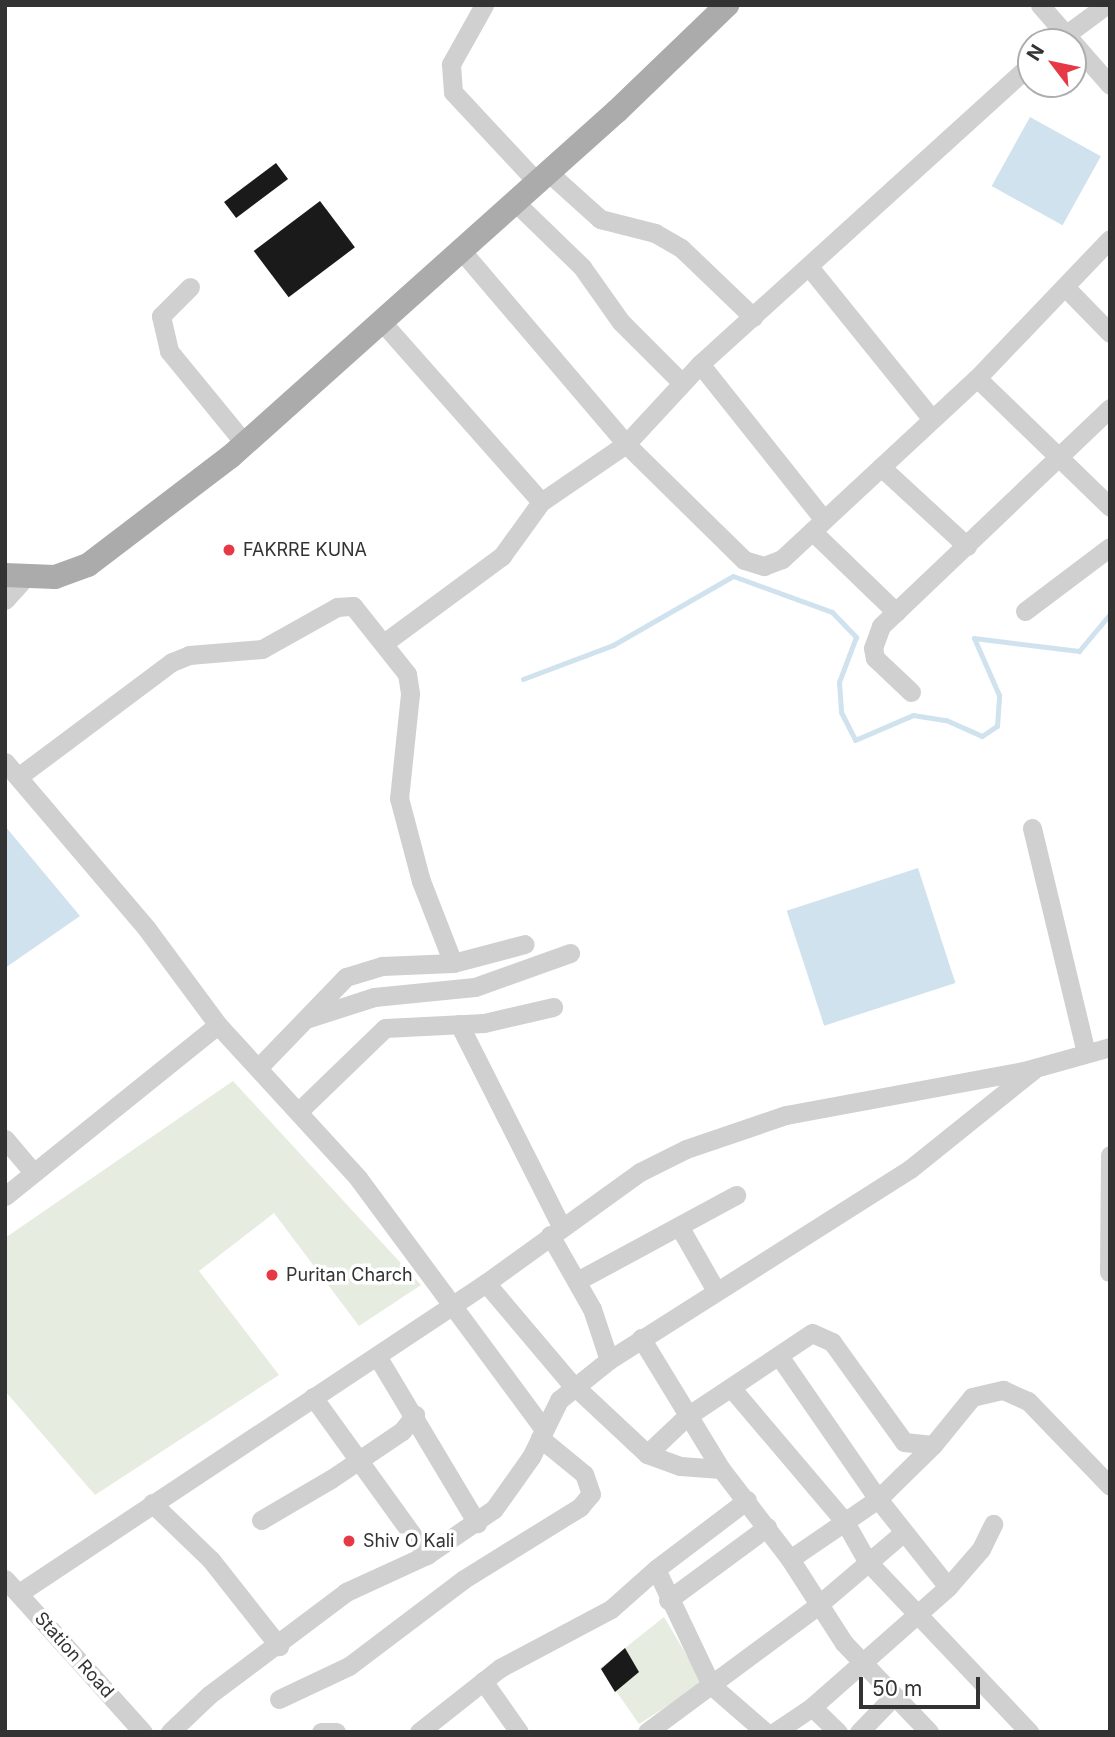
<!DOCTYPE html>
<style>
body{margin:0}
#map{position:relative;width:1115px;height:1737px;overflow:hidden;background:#fff;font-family:Inter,sans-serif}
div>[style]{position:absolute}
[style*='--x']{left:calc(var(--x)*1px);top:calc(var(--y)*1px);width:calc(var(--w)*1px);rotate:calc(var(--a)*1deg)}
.green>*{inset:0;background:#e6ecdf}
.water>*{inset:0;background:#cfe2ee;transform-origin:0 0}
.stream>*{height:5px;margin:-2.5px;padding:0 2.5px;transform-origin:2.5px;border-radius:2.5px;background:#cfe2ee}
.building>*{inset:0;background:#1a1a1a;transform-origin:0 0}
.minor>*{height:19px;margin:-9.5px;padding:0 9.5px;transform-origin:9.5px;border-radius:9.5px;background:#d0d0d0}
.major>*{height:24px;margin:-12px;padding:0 12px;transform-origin:12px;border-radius:12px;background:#ababab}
.dots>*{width:19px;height:19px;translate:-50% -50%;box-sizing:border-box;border:4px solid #fff;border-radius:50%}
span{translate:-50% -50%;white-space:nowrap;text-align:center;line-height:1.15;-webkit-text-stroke:7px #fff;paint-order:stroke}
.poi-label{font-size:18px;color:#333}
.left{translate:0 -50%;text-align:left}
.street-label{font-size:18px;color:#333}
.frame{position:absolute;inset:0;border:7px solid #333;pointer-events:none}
.north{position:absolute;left:1017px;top:28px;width:70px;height:70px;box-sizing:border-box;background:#fff;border:2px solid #adadad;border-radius:50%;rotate:302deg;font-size:19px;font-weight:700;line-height:28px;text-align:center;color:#333}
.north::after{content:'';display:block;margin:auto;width:24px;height:32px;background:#e63946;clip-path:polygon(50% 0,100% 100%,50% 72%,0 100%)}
.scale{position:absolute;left:859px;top:1677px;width:121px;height:32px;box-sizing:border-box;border:4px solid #333;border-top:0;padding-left:9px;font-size:21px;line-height:24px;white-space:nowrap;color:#333;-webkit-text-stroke:5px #fff;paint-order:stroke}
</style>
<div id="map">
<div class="green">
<i style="clip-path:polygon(233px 1081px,421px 1285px,359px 1326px,274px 1213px,199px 1271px,279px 1375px,95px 1495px,5px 1391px,5px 1238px)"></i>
<i style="clip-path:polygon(664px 1617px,703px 1683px,639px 1724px,600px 1668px)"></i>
</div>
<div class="water">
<i style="left:1030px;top:117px;width:81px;height:79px;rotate:29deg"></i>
<i style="clip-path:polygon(5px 826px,80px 916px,5px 968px)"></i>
<i style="left:918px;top:868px;width:121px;height:138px;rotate:72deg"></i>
</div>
<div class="stream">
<i style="--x:523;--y:679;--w:96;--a:-20.7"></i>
<i style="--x:613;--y:645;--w:138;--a:-29.9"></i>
<i style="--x:733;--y:576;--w:105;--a:20"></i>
<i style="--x:832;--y:612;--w:35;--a:46"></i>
<i style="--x:856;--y:637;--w:48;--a:110.7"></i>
<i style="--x:839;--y:682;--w:30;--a:86"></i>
<i style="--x:841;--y:712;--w:31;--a:63"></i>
<i style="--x:855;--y:740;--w:63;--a:-23.3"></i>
<i style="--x:913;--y:715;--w:33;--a:9"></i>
<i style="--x:946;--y:720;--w:39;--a:24"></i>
<i style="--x:982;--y:736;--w:18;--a:-34"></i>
<i style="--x:997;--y:726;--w:31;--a:-86"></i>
<i style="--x:999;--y:695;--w:62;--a:-113.7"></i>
<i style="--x:974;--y:638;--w:106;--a:7.1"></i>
<i style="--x:1079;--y:651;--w:48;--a:-50"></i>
</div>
<div class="building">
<i style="left:276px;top:163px;width:20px;height:65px;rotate:53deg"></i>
<i style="left:320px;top:201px;width:58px;height:83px;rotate:53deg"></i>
<i style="clip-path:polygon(625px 1648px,639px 1672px,615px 1692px,601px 1669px)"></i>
</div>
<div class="minor">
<i style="--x:484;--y:5;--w:68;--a:119.2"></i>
<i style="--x:451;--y:64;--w:28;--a:86"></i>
<i style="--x:453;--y:92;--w:125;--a:47"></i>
<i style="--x:1040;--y:5;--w:106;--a:48.8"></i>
<i style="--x:1056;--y:42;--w:62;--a:-36.5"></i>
<i style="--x:549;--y:173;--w:69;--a:42"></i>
<i style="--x:600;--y:219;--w:57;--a:14.3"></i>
<i style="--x:655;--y:233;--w:30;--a:30"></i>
<i style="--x:681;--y:248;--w:100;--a:43.8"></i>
<i style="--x:516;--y:203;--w:92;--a:44.1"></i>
<i style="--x:582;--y:267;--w:67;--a:54.7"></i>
<i style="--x:621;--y:322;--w:85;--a:45"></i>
<i style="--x:461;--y:250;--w:255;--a:49.6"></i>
<i style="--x:626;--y:444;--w:165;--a:44.5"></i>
<i style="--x:744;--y:560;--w:21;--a:17"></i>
<i style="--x:764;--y:566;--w:19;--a:-21"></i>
<i style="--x:782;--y:559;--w:266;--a:-42.9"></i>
<i style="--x:977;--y:378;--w:192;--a:-46.3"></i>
<i style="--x:810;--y:268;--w:194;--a:51.1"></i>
<i style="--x:190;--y:287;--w:41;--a:135"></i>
<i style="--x:161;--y:316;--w:36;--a:77"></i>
<i style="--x:169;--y:351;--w:120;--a:50.7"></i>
<i style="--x:1066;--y:288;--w:63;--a:45.6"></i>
<i style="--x:382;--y:322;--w:240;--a:48.5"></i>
<i style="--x:700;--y:364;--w:199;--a:51.5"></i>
<i style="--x:977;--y:378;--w:185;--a:44.1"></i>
<i style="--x:881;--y:467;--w:117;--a:42.6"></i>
<i style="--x:812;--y:531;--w:117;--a:44"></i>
<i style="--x:5;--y:600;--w:28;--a:-48"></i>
<i style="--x:1025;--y:611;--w:106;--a:-37"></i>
<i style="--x:384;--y:643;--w:147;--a:-36.4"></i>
<i style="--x:502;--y:556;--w:67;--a:-54.2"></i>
<i style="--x:541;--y:502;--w:103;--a:-34.3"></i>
<i style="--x:626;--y:444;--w:109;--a:-47.2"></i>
<i style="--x:700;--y:364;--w:447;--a:-42.2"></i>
<i style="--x:911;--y:692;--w:50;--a:-136.6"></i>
<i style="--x:875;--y:658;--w:10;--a:-101"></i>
<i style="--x:873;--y:648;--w:23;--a:-70"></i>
<i style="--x:881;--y:626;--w:316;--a:-43.6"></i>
<i style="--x:5;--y:762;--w:219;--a:49.6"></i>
<i style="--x:147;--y:929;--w:119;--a:53.5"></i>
<i style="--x:218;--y:1025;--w:207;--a:47.5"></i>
<i style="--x:358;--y:1178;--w:312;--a:53.5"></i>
<i style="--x:18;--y:777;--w:192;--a:-36.8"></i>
<i style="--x:172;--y:662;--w:18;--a:-22"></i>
<i style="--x:189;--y:655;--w:73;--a:-4.7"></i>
<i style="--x:262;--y:649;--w:86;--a:-29.2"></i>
<i style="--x:337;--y:607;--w:16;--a:-4"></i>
<i style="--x:353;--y:606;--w:87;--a:51.5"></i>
<i style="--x:407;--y:674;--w:20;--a:81"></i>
<i style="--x:410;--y:694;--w:105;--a:96"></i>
<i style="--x:399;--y:798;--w:86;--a:75.2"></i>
<i style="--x:421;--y:881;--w:88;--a:68.7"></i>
<i style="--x:1032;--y:828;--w:231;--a:76.5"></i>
<i style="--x:309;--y:1018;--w:68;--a:-17.9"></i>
<i style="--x:374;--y:997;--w:101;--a:-5.7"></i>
<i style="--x:475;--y:987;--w:101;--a:-19.7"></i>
<i style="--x:459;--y:1024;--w:226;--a:63.2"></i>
<i style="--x:258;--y:1068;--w:127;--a:-46"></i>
<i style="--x:346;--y:977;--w:38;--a:-17"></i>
<i style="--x:382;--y:966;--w:71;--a:-2.4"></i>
<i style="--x:453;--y:963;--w:74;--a:-14.8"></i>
<i style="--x:298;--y:1112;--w:121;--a:-44"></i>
<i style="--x:385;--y:1028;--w:99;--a:-2.9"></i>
<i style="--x:484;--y:1023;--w:71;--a:-13.1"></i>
<i style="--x:5;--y:1139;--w:43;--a:49.7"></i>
<i style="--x:5;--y:1196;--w:273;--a:-38.8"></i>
<i style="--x:679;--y:1226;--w:73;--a:60.3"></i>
<i style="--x:1109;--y:1272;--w:117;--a:-89.5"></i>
<i style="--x:577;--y:1281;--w:181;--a:-28.4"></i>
<i style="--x:486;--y:1283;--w:127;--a:49.8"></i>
<i style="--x:568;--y:1380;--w:108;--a:43.1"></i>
<i style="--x:647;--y:1454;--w:35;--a:20"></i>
<i style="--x:680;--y:1466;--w:41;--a:4.2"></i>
<i style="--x:641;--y:1338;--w:153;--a:58.6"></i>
<i style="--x:721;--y:1469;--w:113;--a:52.5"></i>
<i style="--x:790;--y:1559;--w:100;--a:57.3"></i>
<i style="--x:844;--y:1643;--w:123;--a:46.3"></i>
<i style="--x:377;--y:1356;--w:195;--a:59.1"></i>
<i style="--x:779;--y:1356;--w:174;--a:55.3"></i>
<i style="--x:878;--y:1499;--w:112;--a:51.5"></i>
<i style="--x:609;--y:1360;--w:356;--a:-32.4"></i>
<i style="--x:910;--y:1169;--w:158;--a:-38.8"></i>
<i style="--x:733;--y:1390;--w:173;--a:49.7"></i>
<i style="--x:845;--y:1522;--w:45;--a:60.6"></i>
<i style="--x:867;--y:1561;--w:236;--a:46.5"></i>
<i style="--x:313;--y:1397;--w:195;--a:54.2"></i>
<i style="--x:647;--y:1454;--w:54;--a:-43.5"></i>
<i style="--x:686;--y:1417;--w:151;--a:-33.7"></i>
<i style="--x:812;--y:1333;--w:22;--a:24"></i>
<i style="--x:832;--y:1342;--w:123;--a:54.2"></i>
<i style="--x:904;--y:1442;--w:29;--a:6"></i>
<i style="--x:933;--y:1445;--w:62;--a:-50.9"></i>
<i style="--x:972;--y:1397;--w:32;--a:-13"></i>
<i style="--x:1003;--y:1390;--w:27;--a:24"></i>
<i style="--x:1028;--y:1401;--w:118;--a:46"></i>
<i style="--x:747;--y:1500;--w:114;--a:142.8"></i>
<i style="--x:656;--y:1569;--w:128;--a:64.6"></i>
<i style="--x:711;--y:1685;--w:72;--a:41"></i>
<i style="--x:152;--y:1503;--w:82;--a:44"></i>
<i style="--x:211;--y:1560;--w:110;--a:51.7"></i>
<i style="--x:261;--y:1520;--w:81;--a:-30.4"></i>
<i style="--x:331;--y:1479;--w:86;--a:-34.1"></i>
<i style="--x:402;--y:1431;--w:21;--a:-51"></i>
<i style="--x:790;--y:1559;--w:107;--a:-34.3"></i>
<i style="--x:878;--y:1499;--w:77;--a:-44.5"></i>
<i style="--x:5;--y:1579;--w:206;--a:48"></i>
<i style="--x:19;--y:1593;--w:561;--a:-33.58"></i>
<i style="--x:486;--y:1283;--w:190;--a:-35.8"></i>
<i style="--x:640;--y:1172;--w:51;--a:-26.6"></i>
<i style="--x:686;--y:1149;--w:106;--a:-18.8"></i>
<i style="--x:786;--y:1115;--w:242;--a:-10.5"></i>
<i style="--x:1024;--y:1071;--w:89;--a:-15.6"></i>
<i style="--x:668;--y:1600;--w:123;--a:-36.4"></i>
<i style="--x:483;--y:1681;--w:62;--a:54.8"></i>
<i style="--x:279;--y:1699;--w:77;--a:-25.2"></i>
<i style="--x:349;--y:1666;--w:144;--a:-37.1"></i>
<i style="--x:464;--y:1579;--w:137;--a:-31.8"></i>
<i style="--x:580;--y:1507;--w:17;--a:-50"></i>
<i style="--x:591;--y:1494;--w:21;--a:-109"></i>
<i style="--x:584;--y:1474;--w:57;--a:-140.7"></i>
<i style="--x:812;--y:1707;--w:36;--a:44"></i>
<i style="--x:170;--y:1732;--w:54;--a:-43.5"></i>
<i style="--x:209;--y:1695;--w:171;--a:-36.9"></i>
<i style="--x:346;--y:1592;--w:89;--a:-24.6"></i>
<i style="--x:427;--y:1555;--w:81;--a:-34.5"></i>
<i style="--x:494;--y:1509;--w:64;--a:-54.6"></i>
<i style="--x:531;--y:1457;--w:64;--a:-63.8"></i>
<i style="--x:559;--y:1400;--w:64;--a:-38.7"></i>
<i style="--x:609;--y:1360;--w:54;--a:-108.4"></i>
<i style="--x:592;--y:1309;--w:85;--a:-119.6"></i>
<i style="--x:321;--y:1732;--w:15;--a:0"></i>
<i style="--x:419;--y:1732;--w:103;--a:-38.3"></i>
<i style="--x:500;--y:1668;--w:126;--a:-28"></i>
<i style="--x:611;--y:1609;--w:60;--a:-41.6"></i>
<i style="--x:647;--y:1732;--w:212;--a:-36.5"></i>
<i style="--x:817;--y:1606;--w:114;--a:-40.4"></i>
<i style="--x:775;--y:1732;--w:45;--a:-34"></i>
<i style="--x:812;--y:1707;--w:181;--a:-41.4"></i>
<i style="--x:948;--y:1587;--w:50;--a:-49"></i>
<i style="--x:981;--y:1549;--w:28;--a:-64"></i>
<i style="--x:859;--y:1732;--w:50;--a:-45.8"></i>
</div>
<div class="major">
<i style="--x:5;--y:575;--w:50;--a:2.3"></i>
<i style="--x:55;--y:577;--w:35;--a:-20"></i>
<i style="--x:88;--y:565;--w:178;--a:-37.3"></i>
<i style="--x:230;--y:457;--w:519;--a:-41.8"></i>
<i style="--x:617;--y:111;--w:153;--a:-43.9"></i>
</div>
<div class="dots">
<i style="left:229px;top:550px;background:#e63946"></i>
<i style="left:272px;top:1275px;background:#e63946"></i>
<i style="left:349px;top:1541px;background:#e63946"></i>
</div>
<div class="poi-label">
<span class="left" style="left:243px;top:550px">FAKRRE KUNA</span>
<span class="left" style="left:286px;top:1275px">Puritan Charch</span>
<span class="left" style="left:363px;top:1541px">Shiv O Kali</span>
</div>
<div class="street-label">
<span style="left:74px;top:1655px;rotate:48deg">Station Road</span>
</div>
<div class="frame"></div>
<div class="north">N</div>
<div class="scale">50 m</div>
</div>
